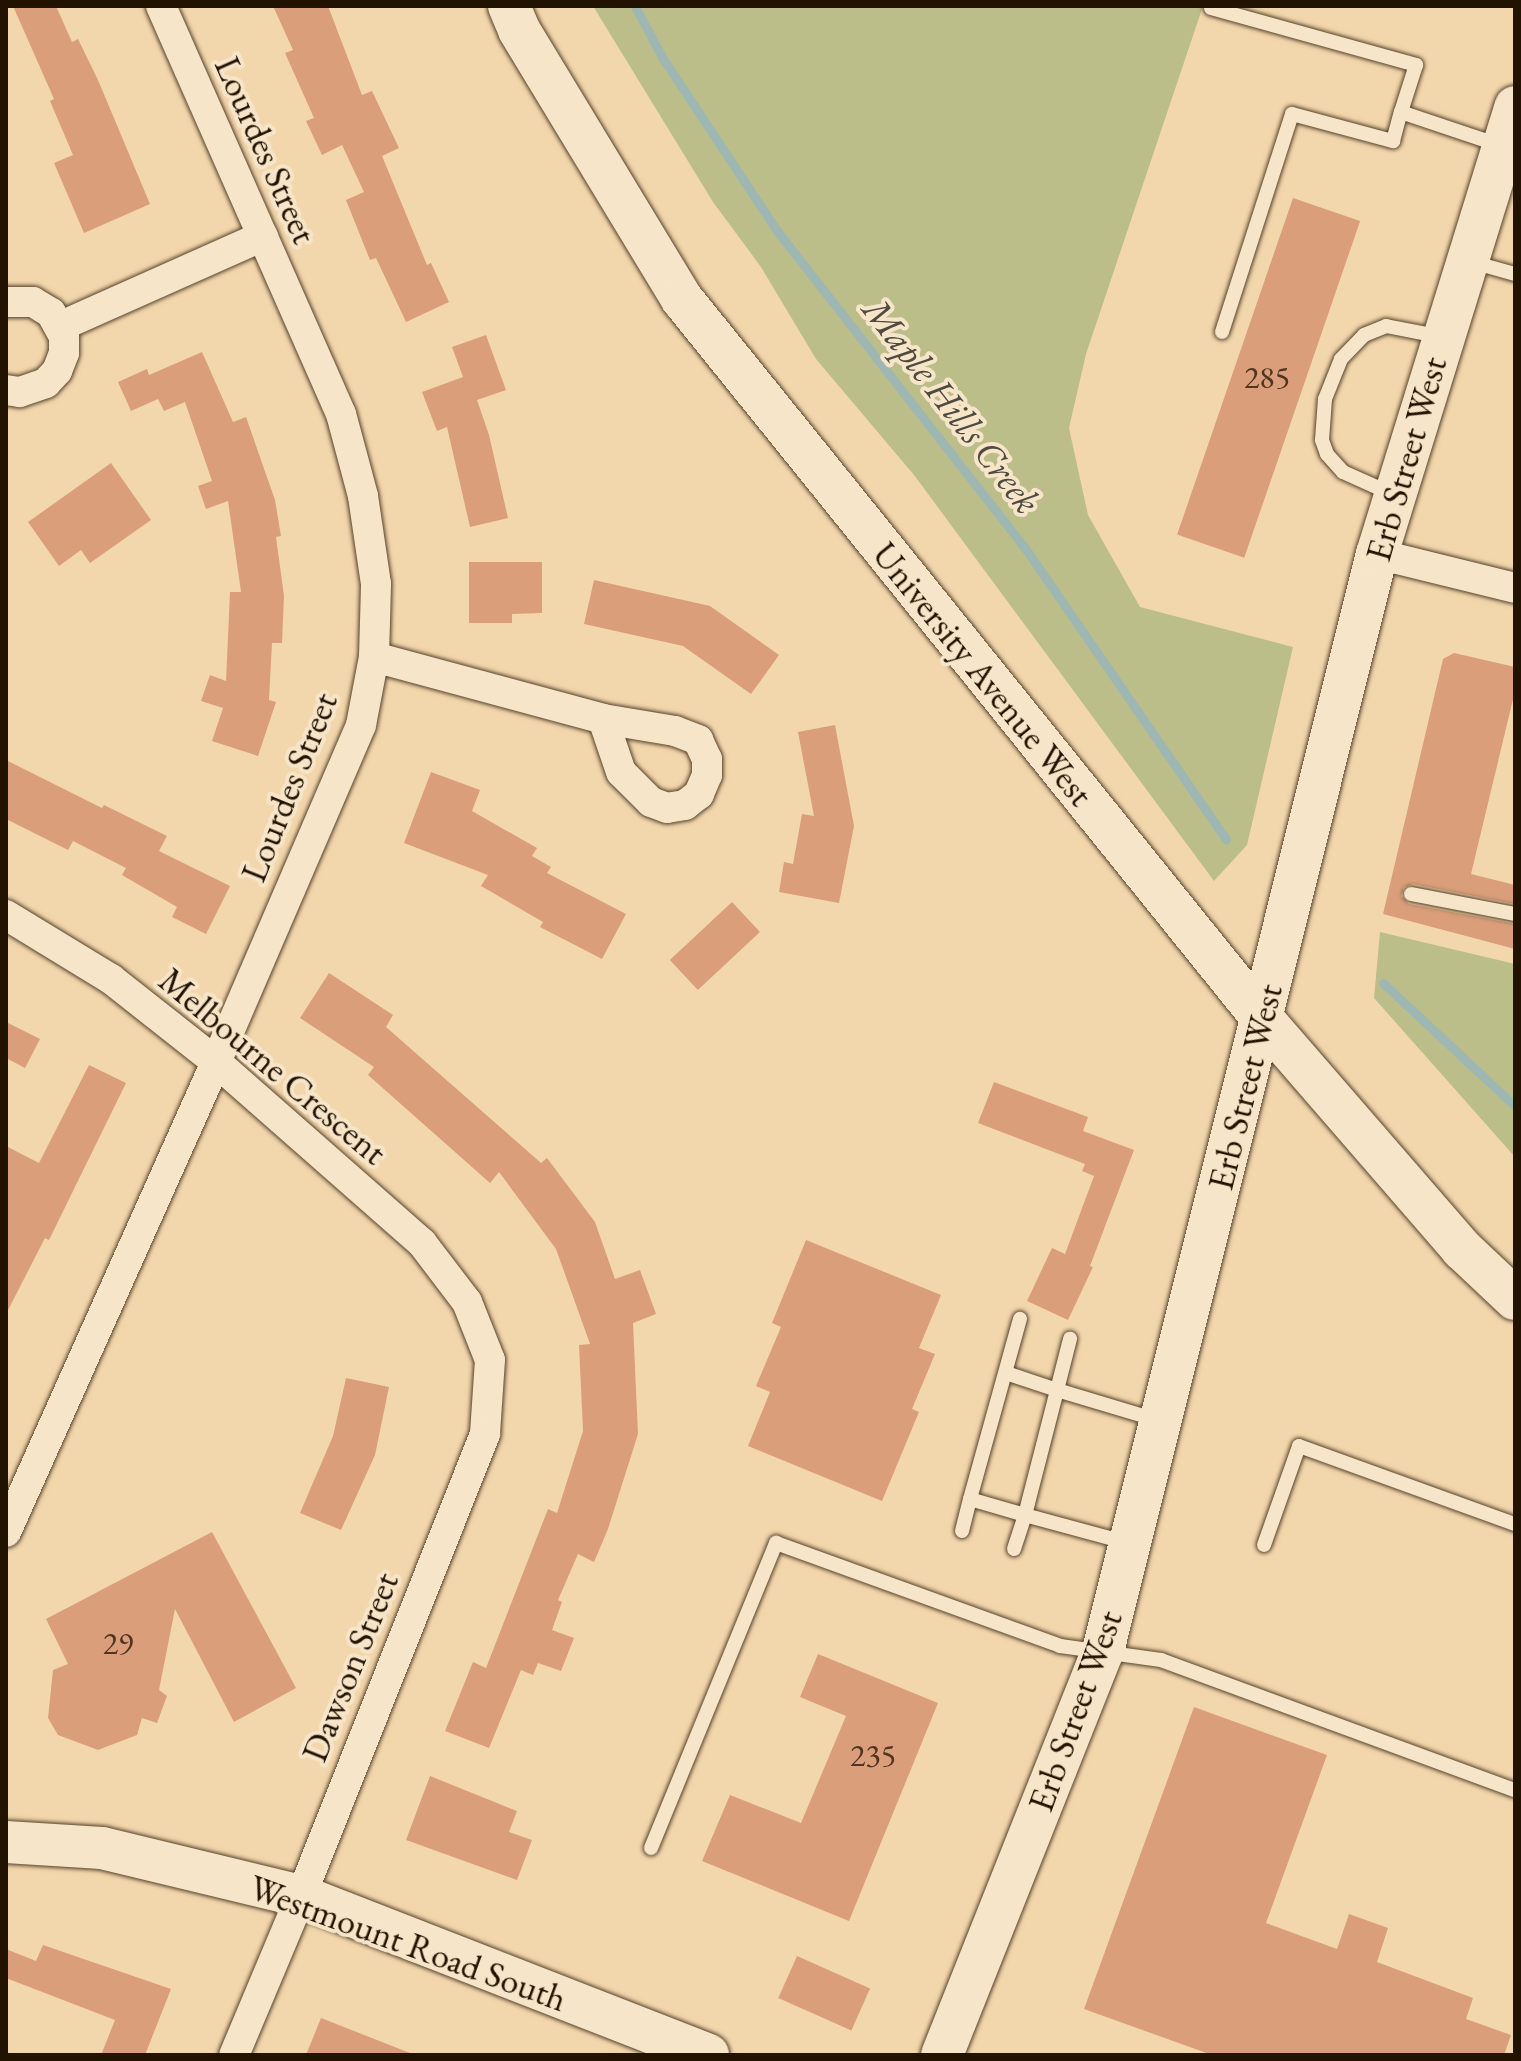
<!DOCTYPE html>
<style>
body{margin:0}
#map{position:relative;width:1521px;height:2061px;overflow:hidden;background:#f3d7ac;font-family:"EB Garamond",serif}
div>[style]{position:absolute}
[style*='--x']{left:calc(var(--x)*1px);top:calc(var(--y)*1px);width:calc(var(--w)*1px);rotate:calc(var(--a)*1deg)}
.green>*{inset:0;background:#bbbe89}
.stream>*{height:9px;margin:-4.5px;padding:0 4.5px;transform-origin:4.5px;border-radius:4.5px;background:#9eb7b3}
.building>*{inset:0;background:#da9e7b;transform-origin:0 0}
.roads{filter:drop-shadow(0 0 2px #56432b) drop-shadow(0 0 2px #56432b)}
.service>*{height:14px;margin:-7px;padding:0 7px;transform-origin:7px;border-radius:7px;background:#f7e5c9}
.minor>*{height:30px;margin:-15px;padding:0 15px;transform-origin:15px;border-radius:15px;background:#f7e5c9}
.secondary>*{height:42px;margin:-21px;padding:0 21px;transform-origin:21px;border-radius:21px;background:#f7e5c9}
span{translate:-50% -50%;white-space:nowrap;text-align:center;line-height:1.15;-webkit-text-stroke:8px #f7e5c9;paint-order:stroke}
.number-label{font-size:32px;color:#50351f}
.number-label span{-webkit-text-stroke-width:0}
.street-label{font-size:36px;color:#221200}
.water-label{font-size:38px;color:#4d4c3f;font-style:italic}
.frame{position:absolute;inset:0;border:8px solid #221200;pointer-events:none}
</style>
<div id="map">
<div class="green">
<i style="clip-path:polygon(593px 6px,1203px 6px,1086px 354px,1069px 428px,1088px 515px,1140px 607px,1293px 647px,1247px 845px,1214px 881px,914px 475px,816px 359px,761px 267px,713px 202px)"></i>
<i style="clip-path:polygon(1380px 932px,1515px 964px,1515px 1157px,1374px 998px)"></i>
</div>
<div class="stream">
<i style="--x:635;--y:6;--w:58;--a:62.1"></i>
<i style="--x:662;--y:57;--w:210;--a:56.5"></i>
<i style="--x:778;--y:232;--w:401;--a:52"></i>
<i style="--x:1025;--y:548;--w:354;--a:55.4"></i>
<i style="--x:1383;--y:983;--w:180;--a:43"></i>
</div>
<div class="building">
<i style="clip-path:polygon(13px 6px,56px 6px,72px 42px,78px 39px,98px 80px,150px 204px,84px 233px,54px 163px,73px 155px,50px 101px,54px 99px)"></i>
<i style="clip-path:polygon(273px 6px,328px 6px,362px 95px,372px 91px,399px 148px,382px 156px,427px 265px,431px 263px,449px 302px,406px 322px,376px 258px,370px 260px,346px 200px,364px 192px,342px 145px,322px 155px,306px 121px,314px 118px,285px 53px,293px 50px)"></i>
<i style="left:1293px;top:198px;width:71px;height:356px;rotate:19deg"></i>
<i style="clip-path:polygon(486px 335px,506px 390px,477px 400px,489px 435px,508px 518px,470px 527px,447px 427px,437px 431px,422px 392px,463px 377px,452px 347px)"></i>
<i style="clip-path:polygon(202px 352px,233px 422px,246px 417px,275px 500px,281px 536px,276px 537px,284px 596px,282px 643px,272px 643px,269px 700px,276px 702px,258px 756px,212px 741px,223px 708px,201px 701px,210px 675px,226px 681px,230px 592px,241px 592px,228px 501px,206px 509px,198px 486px,212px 481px,185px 402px,164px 411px,158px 399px,131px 411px,118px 382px,147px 369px,149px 375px)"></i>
<i style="clip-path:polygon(111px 463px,151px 520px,90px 563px,81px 550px,59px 566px,28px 522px)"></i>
<i style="clip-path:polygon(469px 562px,542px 562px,542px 613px,512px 614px,512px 623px,469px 623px)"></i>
<i style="clip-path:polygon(594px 580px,710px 606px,779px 655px,751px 694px,683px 646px,584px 624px)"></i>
<i style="clip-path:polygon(1454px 653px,1515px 667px,1515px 691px,1471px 874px,1515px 885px,1515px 904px,1413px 884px,1404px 887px,1401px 896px,1409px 904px,1515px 924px,1515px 949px,1383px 914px,1443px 659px)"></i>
<i style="clip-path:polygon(835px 725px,854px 826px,839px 903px,779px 892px,784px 862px,793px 864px,802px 814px,814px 816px,798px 732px)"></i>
<i style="clip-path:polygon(6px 760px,102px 808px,104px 805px,167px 836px,159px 851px,230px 886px,206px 934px,172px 917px,177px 907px,122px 875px,126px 868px,73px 841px,68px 850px,6px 819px)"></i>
<i style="clip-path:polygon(431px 772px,480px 790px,472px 811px,537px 848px,532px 856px,551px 867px,547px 873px,626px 914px,602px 959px,540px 927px,543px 922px,481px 886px,488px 875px,404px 843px)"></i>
<i style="left:732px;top:902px;width:41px;height:85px;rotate:47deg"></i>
<i style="clip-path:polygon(329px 973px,393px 1015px,386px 1027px,541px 1163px,547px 1158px,595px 1222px,615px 1279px,640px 1270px,656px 1314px,633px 1323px,638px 1434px,608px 1529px,594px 1562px,578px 1554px,558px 1600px,562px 1602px,552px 1630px,574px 1638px,561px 1671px,538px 1663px,533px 1675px,521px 1670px,489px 1748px,445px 1731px,473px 1662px,486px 1668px,548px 1509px,557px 1513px,583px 1431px,579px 1345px,590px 1344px,556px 1249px,499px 1172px,490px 1183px,368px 1075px,374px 1067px,300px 1018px)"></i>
<i style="clip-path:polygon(6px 1022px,40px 1039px,25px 1068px,6px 1058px)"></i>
<i style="clip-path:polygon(89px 1065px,126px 1083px,49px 1240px,45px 1238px,6px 1314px,6px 1146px,39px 1163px)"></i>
<i style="clip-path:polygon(994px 1082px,1088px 1117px,1083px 1131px,1134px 1150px,1090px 1266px,1093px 1267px,1068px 1320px,1027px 1301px,1052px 1248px,1065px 1254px,1094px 1176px,1082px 1171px,1085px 1164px,978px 1123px)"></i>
<i style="clip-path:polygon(806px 1240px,941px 1295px,919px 1348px,935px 1354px,912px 1409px,919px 1412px,882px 1501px,748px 1446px,770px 1392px,756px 1386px,781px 1327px,772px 1323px)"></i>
<i style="clip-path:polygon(346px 1378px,389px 1387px,375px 1455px,341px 1530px,300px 1513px,333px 1436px)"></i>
<i style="clip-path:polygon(212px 1532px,296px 1688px,234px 1722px,175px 1609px,159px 1690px,167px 1696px,157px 1723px,142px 1718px,137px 1735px,98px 1750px,58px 1735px,48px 1718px,53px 1670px,68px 1664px,46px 1619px)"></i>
<i style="clip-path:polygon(818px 1654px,938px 1703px,849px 1921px,702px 1861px,730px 1795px,801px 1823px,846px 1716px,800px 1697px)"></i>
<i style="clip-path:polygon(1194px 1707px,1327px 1755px,1266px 1923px,1337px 1949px,1349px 1914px,1388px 1928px,1377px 1962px,1473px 1998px,1466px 2019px,1511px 2035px,1504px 2055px,1212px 2055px,1084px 2009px)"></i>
<i style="clip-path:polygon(430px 1776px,517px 1811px,509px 1832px,532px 1840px,517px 1880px,406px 1840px)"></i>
<i style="clip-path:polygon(43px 1945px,171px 1989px,145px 2055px,101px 2055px,115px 2020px,6px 1978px,6px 1949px,36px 1961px)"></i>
<i style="left:797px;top:1956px;width:80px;height:46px;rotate:24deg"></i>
<i style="clip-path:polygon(321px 2018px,410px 2053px,410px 2055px,306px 2055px)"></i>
</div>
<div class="roads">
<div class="service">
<i style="--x:1211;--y:8;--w:213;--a:15.5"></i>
<i style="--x:1416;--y:65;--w:49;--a:107.7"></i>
<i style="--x:1401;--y:112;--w:103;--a:18.6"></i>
<i style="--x:1472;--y:262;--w:45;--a:15.6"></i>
<i style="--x:1222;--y:332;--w:229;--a:-72.2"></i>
<i style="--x:1292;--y:114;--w:105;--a:15"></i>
<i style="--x:1393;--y:141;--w:30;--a:-75"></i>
<i style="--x:1392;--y:494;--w:54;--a:-155.8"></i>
<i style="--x:1343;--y:472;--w:24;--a:-132"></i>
<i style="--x:1327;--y:454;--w:15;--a:-110"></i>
<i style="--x:1322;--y:440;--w:41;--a:-85.8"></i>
<i style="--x:1325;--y:399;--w:43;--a:-68.2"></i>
<i style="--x:1341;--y:359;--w:33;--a:-46"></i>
<i style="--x:1364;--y:335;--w:24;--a:-22"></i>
<i style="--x:1386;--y:326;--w:57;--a:11.1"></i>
<i style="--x:1411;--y:894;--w:106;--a:10.9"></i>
<i style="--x:1006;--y:1373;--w:54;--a:18.4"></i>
<i style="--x:1057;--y:1390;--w:53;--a:-75.7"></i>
<i style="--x:962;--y:1531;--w:33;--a:-76"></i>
<i style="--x:1128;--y:1543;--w:107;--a:-164.8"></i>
<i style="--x:1025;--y:1515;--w:129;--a:-75.6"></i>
<i style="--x:1057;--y:1390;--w:104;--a:16.7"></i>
<i style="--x:1264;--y:1545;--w:105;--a:-70.5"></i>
<i style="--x:1299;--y:1446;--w:230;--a:19.9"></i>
<i style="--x:1014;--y:1549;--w:36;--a:-72"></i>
<i style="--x:1025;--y:1515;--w:57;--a:-163.8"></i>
<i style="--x:970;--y:1499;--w:187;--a:-74.5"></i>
<i style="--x:651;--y:1848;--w:330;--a:-67.7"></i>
<i style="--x:776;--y:1543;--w:302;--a:19.9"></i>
<i style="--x:1060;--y:1646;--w:102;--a:7.9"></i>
<i style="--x:1161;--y:1660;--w:377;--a:20.2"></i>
</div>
<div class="minor">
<i style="--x:6;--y:302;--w:27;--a:0"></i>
<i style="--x:33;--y:302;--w:21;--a:31"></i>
<i style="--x:51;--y:313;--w:26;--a:61"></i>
<i style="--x:64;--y:336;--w:17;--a:90"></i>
<i style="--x:64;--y:353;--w:19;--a:111"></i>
<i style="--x:57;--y:371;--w:16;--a:133"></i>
<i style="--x:46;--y:383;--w:28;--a:161"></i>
<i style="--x:20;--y:392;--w:14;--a:-172"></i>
<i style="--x:61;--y:326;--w:221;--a:-24"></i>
<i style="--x:1377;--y:554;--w:142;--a:13.8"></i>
<i style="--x:374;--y:657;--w:237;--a:15.1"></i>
<i style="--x:603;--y:719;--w:73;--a:9.5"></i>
<i style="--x:675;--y:731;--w:25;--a:21"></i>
<i style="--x:698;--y:740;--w:21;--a:65"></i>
<i style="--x:707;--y:759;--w:16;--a:90"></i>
<i style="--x:707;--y:775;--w:21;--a:113"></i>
<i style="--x:699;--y:794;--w:18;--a:142"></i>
<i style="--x:685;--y:805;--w:18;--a:171"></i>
<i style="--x:667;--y:808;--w:17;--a:-159"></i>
<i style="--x:651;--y:802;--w:42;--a:-135"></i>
<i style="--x:621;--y:772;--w:56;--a:-108.8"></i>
<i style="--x:6;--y:915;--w:123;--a:31.4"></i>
<i style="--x:111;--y:979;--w:134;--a:38.3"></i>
<i style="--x:216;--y:1062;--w:274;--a:41.3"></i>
<i style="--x:422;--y:1243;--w:74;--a:52.7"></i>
<i style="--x:467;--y:1302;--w:62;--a:68.4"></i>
<i style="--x:490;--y:1360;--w:74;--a:93.9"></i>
<i style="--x:485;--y:1434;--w:497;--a:111.7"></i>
<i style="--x:301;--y:1896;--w:173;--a:112.8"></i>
<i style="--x:6;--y:1532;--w:515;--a:-65.92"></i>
<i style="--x:216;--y:1062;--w:367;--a:-66.7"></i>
<i style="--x:361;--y:725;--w:69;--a:-79.2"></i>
<i style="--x:374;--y:657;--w:73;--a:-88.4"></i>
<i style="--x:376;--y:584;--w:89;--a:-98.4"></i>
<i style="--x:363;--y:496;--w:85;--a:-105"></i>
<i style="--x:341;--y:414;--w:446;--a:-113.8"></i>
</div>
<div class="secondary">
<i style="--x:509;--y:6;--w:26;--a:67"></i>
<i style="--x:519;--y:30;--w:315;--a:58.8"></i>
<i style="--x:682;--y:299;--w:924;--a:51.11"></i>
<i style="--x:1262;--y:1018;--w:306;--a:49.1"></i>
<i style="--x:1462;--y:1249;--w:73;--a:43.3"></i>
<i style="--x:6;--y:1842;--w:96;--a:3.6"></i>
<i style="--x:102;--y:1848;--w:205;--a:13.6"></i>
<i style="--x:301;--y:1896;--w:437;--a:21.3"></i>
<i style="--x:942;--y:2055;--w:435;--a:-68.3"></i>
<i style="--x:1103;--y:1651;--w:1131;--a:-75.98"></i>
<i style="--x:1377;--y:554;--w:468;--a:-72.8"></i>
</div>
</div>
<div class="number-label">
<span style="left:1267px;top:377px">285</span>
<span style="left:118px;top:1643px">29</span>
<span style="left:873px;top:1755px">235</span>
</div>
<div class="street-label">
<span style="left:266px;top:150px;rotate:66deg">Lourdes Street</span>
<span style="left:1406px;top:459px;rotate:-74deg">Erb Street West</span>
<span style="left:983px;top:674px;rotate:51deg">University Avenue West</span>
<span style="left:289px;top:787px;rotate:-68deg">Lourdes Street</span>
<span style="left:273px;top:1066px;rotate:40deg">Melbourne Crescent</span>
<span style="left:1245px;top:1087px;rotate:-76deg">Erb Street West</span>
<span style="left:350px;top:1667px;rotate:-68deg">Dawson Street</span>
<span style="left:1075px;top:1711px;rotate:-70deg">Erb Street West</span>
<span style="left:408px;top:1943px;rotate:20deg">Westmount Road South</span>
</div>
<div class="water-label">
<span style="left:952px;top:405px;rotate:52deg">Maple Hills Creek</span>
</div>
<div class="frame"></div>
</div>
